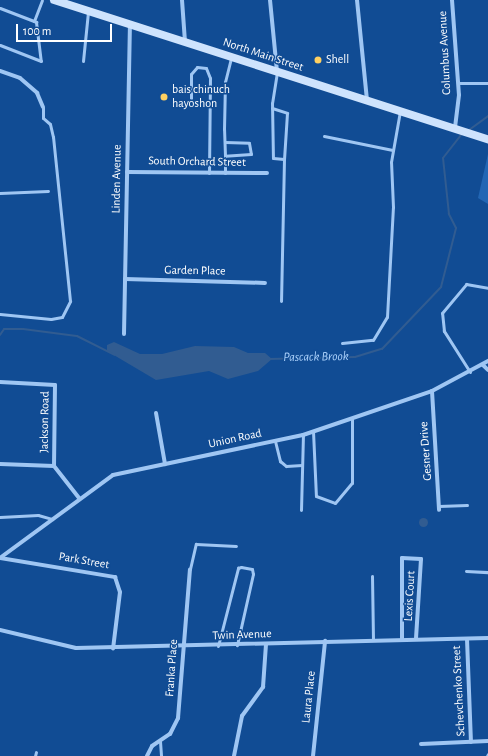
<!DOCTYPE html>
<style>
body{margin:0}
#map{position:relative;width:488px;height:756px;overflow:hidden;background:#114c94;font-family:"Alegreya Sans",sans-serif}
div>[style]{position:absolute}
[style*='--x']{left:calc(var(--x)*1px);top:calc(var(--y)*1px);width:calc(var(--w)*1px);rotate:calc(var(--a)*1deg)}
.green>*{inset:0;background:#2266b4}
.water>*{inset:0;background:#315c91}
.round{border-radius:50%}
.stream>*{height:2px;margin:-1px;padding:0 1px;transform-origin:1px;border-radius:1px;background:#315c91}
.lane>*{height:3px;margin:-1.5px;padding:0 1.5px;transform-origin:1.5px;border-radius:1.5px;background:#9fc6f3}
.street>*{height:4px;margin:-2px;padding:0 2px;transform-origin:2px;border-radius:2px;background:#9fc6f3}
.secondary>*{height:8px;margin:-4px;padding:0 4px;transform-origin:4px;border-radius:4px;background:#cee3fd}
.dots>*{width:11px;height:11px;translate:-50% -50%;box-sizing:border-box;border:2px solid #114c94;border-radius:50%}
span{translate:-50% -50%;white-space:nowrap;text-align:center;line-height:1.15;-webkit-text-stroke:3px #114c94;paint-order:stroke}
.street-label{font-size:12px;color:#fff}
.poi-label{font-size:12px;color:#fff}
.left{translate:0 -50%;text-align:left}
.water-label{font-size:13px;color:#abd0fa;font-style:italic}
.scale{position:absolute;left:16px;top:24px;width:96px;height:18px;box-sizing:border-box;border:2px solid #fff;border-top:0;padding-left:5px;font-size:12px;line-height:14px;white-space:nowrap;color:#fff;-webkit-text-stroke:3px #114c94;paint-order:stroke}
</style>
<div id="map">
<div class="green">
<i style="clip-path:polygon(488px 154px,488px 204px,478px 198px)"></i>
</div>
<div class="water">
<i style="clip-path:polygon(114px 342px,140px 354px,162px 354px,195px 346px,234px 347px,248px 353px,265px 353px,272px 359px,258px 371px,228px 379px,209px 371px,156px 380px,107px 351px,107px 345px)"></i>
<i class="round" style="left:418.5px;top:517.5px;width:9px;height:9px"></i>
</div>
<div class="stream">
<i style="--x:469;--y:130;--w:24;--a:-36"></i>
<i style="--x:0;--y:335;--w:7;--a:-56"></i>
<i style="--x:4;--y:329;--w:19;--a:0"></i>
<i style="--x:23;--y:329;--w:54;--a:7.4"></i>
<i style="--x:77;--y:336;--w:42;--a:26.6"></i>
<i style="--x:269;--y:359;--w:86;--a:-1.3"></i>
<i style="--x:355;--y:357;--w:28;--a:-17"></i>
<i style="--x:382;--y:349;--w:86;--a:-46.4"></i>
<i style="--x:441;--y:287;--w:61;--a:-75.7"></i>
<i style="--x:456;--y:228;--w:16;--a:-117"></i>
<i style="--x:449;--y:214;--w:56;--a:-96.1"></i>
<i style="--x:443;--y:158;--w:31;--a:-52"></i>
</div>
<div class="lane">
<i style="--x:0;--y:8;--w:39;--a:21"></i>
<i style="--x:36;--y:22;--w:39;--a:83"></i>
<i style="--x:41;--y:61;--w:44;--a:-158.7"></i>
<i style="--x:34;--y:21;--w:22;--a:-69"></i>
<i style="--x:83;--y:61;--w:49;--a:-84.2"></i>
<i style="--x:277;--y:72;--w:31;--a:99"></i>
<i style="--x:272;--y:103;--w:55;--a:89"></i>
<i style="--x:273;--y:158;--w:11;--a:5"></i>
<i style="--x:284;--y:159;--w:142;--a:91.2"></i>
<i style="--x:458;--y:83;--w:30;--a:0"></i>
<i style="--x:191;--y:98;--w:24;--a:-90"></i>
<i style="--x:191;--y:74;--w:9;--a:-49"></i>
<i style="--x:197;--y:67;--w:9;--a:6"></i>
<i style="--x:206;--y:68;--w:11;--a:68"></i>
<i style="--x:210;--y:78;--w:95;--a:90.6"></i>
<i style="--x:272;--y:108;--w:16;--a:18"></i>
<i style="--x:287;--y:113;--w:46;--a:93.7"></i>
<i style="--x:324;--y:136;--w:70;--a:11.5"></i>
<i style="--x:225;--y:142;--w:24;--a:2"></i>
<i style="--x:249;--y:143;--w:11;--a:80"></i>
<i style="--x:251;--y:154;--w:26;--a:176"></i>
<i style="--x:225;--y:156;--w:27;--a:-92"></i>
<i style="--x:224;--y:129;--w:47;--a:-88.8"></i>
<i style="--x:225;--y:82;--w:25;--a:-76"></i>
<i style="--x:225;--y:156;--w:17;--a:90"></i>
<i style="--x:0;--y:193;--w:48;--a:-2.4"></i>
<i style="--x:0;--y:314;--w:51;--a:5.6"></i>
<i style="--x:51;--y:319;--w:11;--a:-10"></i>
<i style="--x:62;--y:317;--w:18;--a:-63"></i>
<i style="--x:70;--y:301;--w:165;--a:-95.9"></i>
<i style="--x:53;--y:137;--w:13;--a:-103"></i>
<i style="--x:50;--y:124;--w:9;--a:-139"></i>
<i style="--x:43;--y:118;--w:11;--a:-90"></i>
<i style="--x:342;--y:343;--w:31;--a:-6"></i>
<i style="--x:373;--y:340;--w:27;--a:-59"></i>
<i style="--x:387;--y:317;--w:110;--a:-86.9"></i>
<i style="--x:393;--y:207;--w:45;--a:-92.5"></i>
<i style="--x:391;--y:162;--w:52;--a:-80"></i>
<i style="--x:470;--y:372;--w:49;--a:-122.4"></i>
<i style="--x:444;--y:331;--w:18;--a:-96"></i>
<i style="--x:442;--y:313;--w:38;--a:-50"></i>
<i style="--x:466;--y:284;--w:22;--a:10"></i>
<i style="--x:313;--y:431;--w:65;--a:87.4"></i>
<i style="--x:316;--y:496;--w:20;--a:20"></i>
<i style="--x:335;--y:503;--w:26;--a:-50"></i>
<i style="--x:352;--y:483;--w:65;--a:-90"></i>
<i style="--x:275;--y:441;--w:21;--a:76"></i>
<i style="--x:280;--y:461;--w:8;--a:40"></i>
<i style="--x:286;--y:466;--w:16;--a:-4"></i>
<i style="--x:439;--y:506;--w:28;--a:-2"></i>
<i style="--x:301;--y:510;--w:75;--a:-88.5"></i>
<i style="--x:0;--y:517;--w:38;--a:-3"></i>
<i style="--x:38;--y:515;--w:15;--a:16"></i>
<i style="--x:190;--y:569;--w:26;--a:-77"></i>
<i style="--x:196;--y:544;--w:40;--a:2.9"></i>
<i style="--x:466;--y:571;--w:22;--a:3"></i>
<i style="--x:372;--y:576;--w:64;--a:89.1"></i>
<i style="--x:218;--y:646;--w:81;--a:-75.6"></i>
<i style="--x:238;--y:568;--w:3;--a:-18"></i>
<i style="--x:241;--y:567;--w:11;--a:10"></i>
<i style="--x:252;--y:569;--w:5;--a:79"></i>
<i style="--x:253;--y:574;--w:73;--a:102.7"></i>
<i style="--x:160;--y:741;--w:15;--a:86"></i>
<i style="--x:35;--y:756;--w:4;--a:-76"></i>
<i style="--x:487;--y:756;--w:2;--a:-63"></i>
</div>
<div class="street">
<i style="--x:182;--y:0;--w:42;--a:85.9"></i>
<i style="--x:270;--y:0;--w:72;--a:84.4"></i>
<i style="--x:357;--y:0;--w:101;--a:84.3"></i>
<i style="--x:452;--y:0;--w:95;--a:85.8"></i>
<i style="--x:459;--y:95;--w:33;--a:97"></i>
<i style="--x:0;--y:71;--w:21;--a:19"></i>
<i style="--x:20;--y:78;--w:23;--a:41"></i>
<i style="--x:37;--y:93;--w:15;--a:67"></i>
<i style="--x:127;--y:172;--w:140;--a:0.4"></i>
<i style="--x:125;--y:279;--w:140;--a:1.6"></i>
<i style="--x:124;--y:334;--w:309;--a:-88.9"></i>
<i style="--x:483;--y:365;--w:7;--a:45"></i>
<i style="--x:0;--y:382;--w:55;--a:3.1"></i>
<i style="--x:55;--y:385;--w:81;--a:90.7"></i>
<i style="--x:54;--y:466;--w:41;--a:52"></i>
<i style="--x:432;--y:391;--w:119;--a:86.6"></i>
<i style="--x:156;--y:413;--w:52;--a:80"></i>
<i style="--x:0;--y:464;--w:54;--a:2.1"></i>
<i style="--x:0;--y:558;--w:140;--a:-36.3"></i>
<i style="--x:113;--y:475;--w:194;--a:-11.9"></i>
<i style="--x:303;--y:435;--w:136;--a:-18.8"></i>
<i style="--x:432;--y:391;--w:64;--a:-28.2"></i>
<i style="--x:0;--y:558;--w:117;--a:9.4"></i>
<i style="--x:115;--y:577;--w:16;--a:72"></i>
<i style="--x:120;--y:592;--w:57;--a:97"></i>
<i style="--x:0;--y:630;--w:78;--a:13.3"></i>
<i style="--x:76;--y:648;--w:412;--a:-1.4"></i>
<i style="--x:402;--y:639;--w:81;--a:-90"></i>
<i style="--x:402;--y:558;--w:19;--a:3"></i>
<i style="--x:421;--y:559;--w:80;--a:93.6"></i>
<i style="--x:467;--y:639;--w:103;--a:87.8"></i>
<i style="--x:421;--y:744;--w:67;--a:-2.6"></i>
<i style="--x:147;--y:756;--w:11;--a:-63"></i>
<i style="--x:152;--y:746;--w:22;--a:-34"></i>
<i style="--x:170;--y:734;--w:18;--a:-63"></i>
<i style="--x:178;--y:718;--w:149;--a:-85.4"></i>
<i style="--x:234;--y:756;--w:41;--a:-78.7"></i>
<i style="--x:242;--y:716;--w:36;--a:-54"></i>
<i style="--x:263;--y:687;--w:43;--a:-86"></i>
<i style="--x:313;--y:756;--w:116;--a:-84"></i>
</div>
<div class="secondary">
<i style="--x:54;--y:0;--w:456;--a:17.8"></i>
</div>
<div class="dots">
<i style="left:318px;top:60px;background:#ffd061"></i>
<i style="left:164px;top:97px;background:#ffd061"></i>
</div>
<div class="street-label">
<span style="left:445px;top:53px;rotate:-93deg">Columbus Avenue</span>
<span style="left:263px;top:55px;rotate:18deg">North Main Street</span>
<span style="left:197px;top:162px;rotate:1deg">South Orchard Street</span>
<span style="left:117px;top:179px;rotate:-89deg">Linden Avenue</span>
<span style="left:195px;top:271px;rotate:1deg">Garden Place</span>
<span style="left:45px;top:422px;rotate:-89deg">Jackson Road</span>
<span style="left:235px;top:439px;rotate:-12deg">Union Road</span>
<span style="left:426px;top:451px;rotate:-94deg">Gesner Drive</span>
<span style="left:84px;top:561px;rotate:10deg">Park Street</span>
<span style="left:410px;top:596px;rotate:-87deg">Lexis Court</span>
<span style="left:242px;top:635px;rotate:-2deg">Twin Avenue</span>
<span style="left:172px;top:668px;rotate:-86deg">Franka Place</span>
<span style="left:459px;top:691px;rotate:-93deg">Schevchenko Street</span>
<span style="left:309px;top:697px;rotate:-84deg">Laura Place</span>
</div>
<div class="poi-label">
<span class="left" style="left:326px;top:60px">Shell</span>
<span class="left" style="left:172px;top:97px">bais chinuch<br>hayoshon</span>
</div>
<div class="water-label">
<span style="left:316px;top:358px;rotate:-1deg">Pascack Brook</span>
</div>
<div class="scale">100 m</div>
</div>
